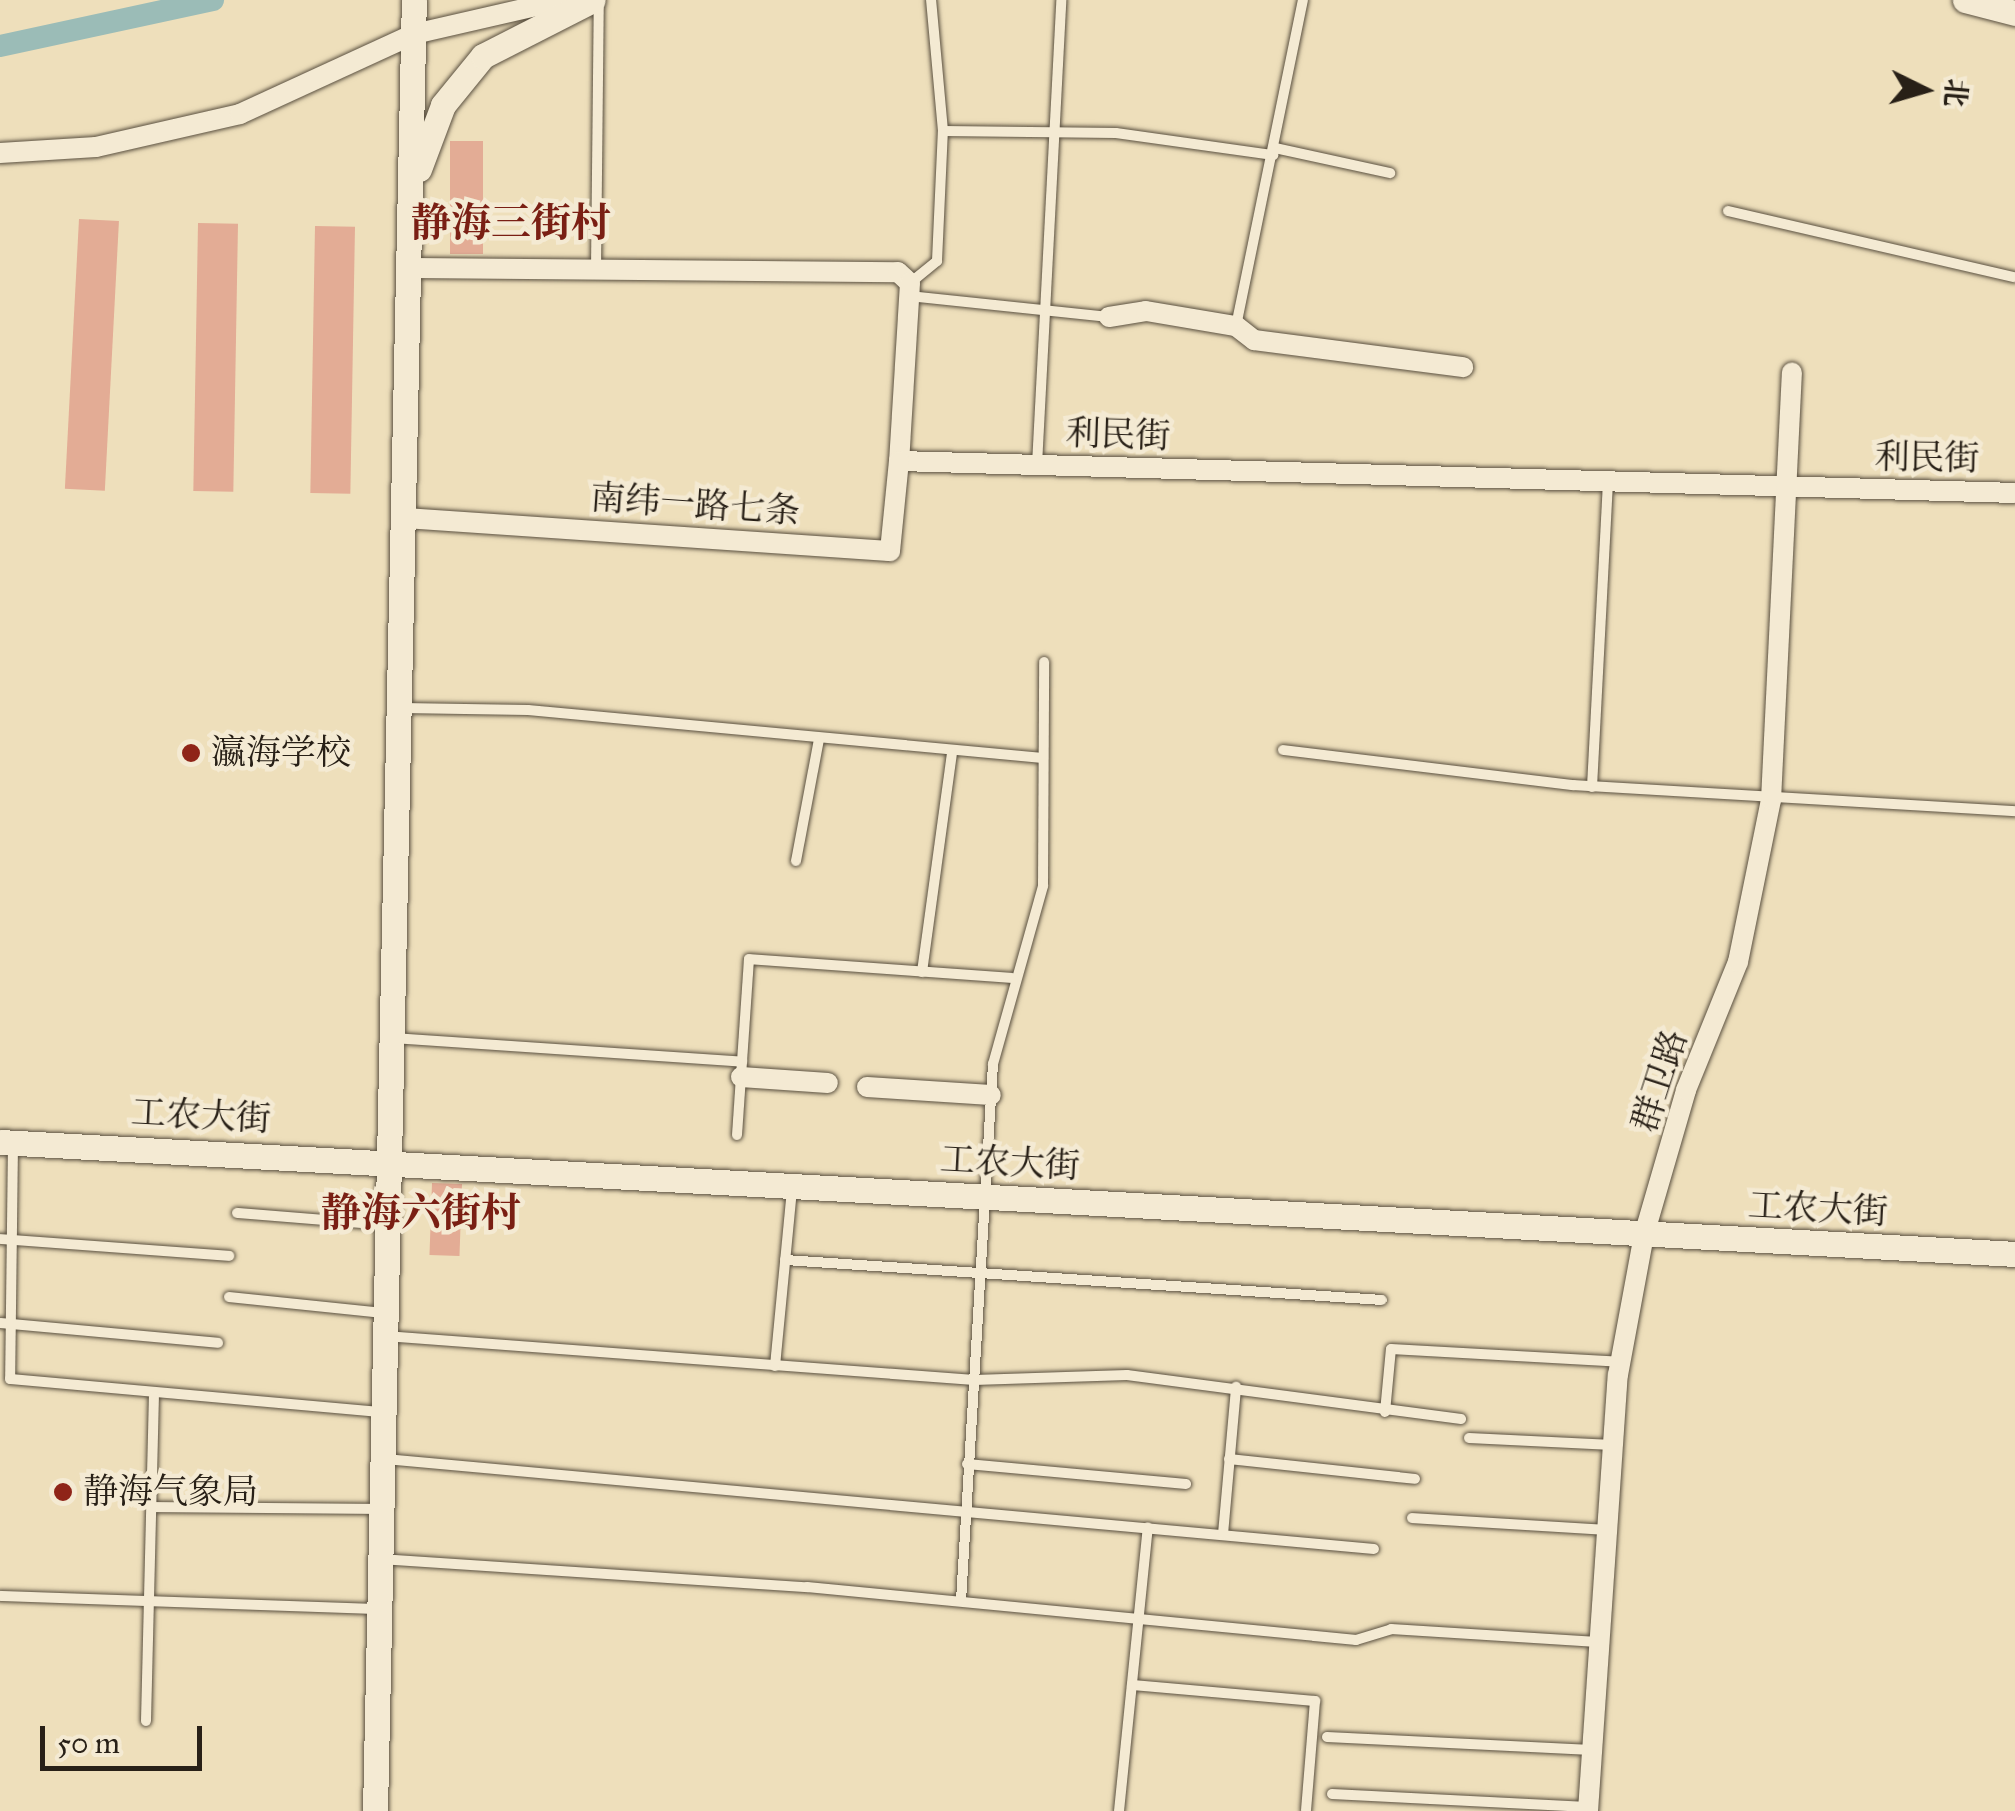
<!DOCTYPE html>
<meta charset="utf-8">
<style>
body{margin:0}
#map{position:relative;width:2015px;height:1811px;overflow:hidden;background:#eedfbb;font-family:"IM FELL Great Primer","Noto Serif SC",serif}
div>[style]{position:absolute}
[style*='--x']{left:calc(var(--x)*1px);top:calc(var(--y)*1px);width:calc(var(--w)*1px);rotate:calc(var(--a)*1deg)}
.canal>*{height:22px;margin:-11px;padding:0 11px;transform-origin:11px;border-radius:11px;background:#9bbcb7}
.building>*{inset:0;background:#e3ac95;transform-origin:0 0}
.roads{filter:drop-shadow(0 0 2px #5a5040) drop-shadow(0 0 2px #5a5040)}
.service>*{height:10px;margin:-5px;padding:0 5px;transform-origin:5px;border-radius:5px;background:#f4ead3}
.minor>*{height:20px;margin:-10px;padding:0 10px;transform-origin:10px;border-radius:10px;background:#f4ead3}
.tertiary>*{height:25px;margin:-12.5px;padding:0 12.5px;transform-origin:12.5px;border-radius:12.5px;background:#f4ead3}
.dots>*{width:28px;height:28px;translate:-50% -50%;box-sizing:border-box;border:5px solid #f4ead3;border-radius:50%}
span{translate:-50% -50%;white-space:nowrap;text-align:center;line-height:1.15;-webkit-text-stroke:9px #f4ead3;paint-order:stroke}
.street-label{font-size:35px;color:#282017}
.poi-label{font-size:35px;color:#282017}
.left{translate:0 -50%;text-align:left}
.quarter-label{font-size:40px;color:#7a1f14;font-weight:700}
.north{position:absolute;left:1875px;top:40px;width:100px;height:100px;-webkit-text-stroke:8px #f4ead3;paint-order:stroke;rotate:95deg;font-size:28px;font-weight:700;line-height:40px;text-align:center;color:#282017}
.north::after{content:'';display:block;margin:auto;width:35px;height:45px;background:#282017;clip-path:polygon(50% 0,100% 100%,50% 72%,0 100%)}
.scale{position:absolute;left:40px;top:1726px;width:162px;height:45px;box-sizing:border-box;border:5px solid #282017;border-top:0;padding-left:12px;font-size:30px;line-height:35px;white-space:nowrap;color:#282017;-webkit-text-stroke:8px #f4ead3;paint-order:stroke}
</style>
<div id="map">
<div class="canal">
<i style="--x:0;--y:46;--w:218;--a:-12.2"></i>
</div>
<div class="building">
<i style="left:450px;top:141px;width:33px;height:113px"></i>
<i style="left:79px;top:219px;width:40px;height:270px;rotate:3deg"></i>
<i style="left:198px;top:223px;width:40px;height:268px;rotate:1deg"></i>
<i style="left:315px;top:226px;width:40px;height:267px;rotate:1deg"></i>
<i style="left:432px;top:1183px;width:30px;height:72px;rotate:2deg"></i>
</div>
<div class="roads">
<div class="service">
<i style="--x:943;--y:131;--w:173;--a:0.7"></i>
<i style="--x:1116;--y:133;--w:159;--a:8"></i>
<i style="--x:1275;--y:148;--w:118;--a:12.3"></i>
<i style="--x:1728;--y:211;--w:294;--a:13"></i>
<i style="--x:596;--y:269;--w:268;--a:-89.4"></i>
<i style="--x:910;--y:283;--w:35;--a:-39"></i>
<i style="--x:937;--y:261;--w:130;--a:-87.4"></i>
<i style="--x:943;--y:131;--w:132;--a:-95.2"></i>
<i style="--x:909;--y:296;--w:201;--a:6"></i>
<i style="--x:1236;--y:326;--w:333;--a:-78.4"></i>
<i style="--x:1037;--y:465;--w:466;--a:-87"></i>
<i style="--x:402;--y:708;--w:126;--a:0.9"></i>
<i style="--x:528;--y:710;--w:517;--a:5.32"></i>
<i style="--x:1283;--y:750;--w:292;--a:6.9"></i>
<i style="--x:1573;--y:785;--w:443;--a:3.4"></i>
<i style="--x:1592;--y:787;--w:305;--a:-87"></i>
<i style="--x:796;--y:861;--w:124;--a:-79.3"></i>
<i style="--x:922;--y:972;--w:221;--a:-82.2"></i>
<i style="--x:394;--y:1038;--w:349;--a:3.9"></i>
<i style="--x:737;--y:1135;--w:176;--a:-86.1"></i>
<i style="--x:749;--y:959;--w:263;--a:4.1"></i>
<i style="--x:13;--y:1144;--w:235;--a:90.7"></i>
<i style="--x:10;--y:1379;--w:372;--a:5.1"></i>
<i style="--x:237;--y:1213;--w:148;--a:4.6"></i>
<i style="--x:0;--y:1239;--w:230;--a:4.2"></i>
<i style="--x:785;--y:1260;--w:598;--a:3.83"></i>
<i style="--x:229;--y:1297;--w:155;--a:5.9"></i>
<i style="--x:0;--y:1323;--w:219;--a:5.2"></i>
<i style="--x:385;--y:1336;--w:591;--a:4.27"></i>
<i style="--x:974;--y:1380;--w:153;--a:-1.9"></i>
<i style="--x:1127;--y:1375;--w:337;--a:7.5"></i>
<i style="--x:775;--y:1366;--w:179;--a:-84.5"></i>
<i style="--x:1385;--y:1412;--w:63;--a:-84.6"></i>
<i style="--x:1391;--y:1349;--w:229;--a:3.2"></i>
<i style="--x:1469;--y:1438;--w:144;--a:2.8"></i>
<i style="--x:385;--y:1459;--w:993;--a:5.2"></i>
<i style="--x:1229;--y:1459;--w:187;--a:6.1"></i>
<i style="--x:967;--y:1464;--w:220;--a:5.2"></i>
<i style="--x:152;--y:1507;--w:228;--a:0.5"></i>
<i style="--x:1412;--y:1518;--w:195;--a:3.5"></i>
<i style="--x:1223;--y:1534;--w:148;--a:-84.9"></i>
<i style="--x:381;--y:1559;--w:427;--a:3.8"></i>
<i style="--x:807;--y:1587;--w:552;--a:5.51"></i>
<i style="--x:1356;--y:1640;--w:37;--a:-17"></i>
<i style="--x:1391;--y:1629;--w:207;--a:3.6"></i>
<i style="--x:0;--y:1596;--w:378;--a:2"></i>
<i style="--x:961;--y:1601;--w:538;--a:-86.59"></i>
<i style="--x:993;--y:1064;--w:185;--a:-74.3"></i>
<i style="--x:1043;--y:886;--w:224;--a:-89.7"></i>
<i style="--x:1132;--y:1685;--w:184;--a:5"></i>
<i style="--x:1315;--y:1701;--w:110;--a:94.7"></i>
<i style="--x:146;--y:1721;--w:324;--a:-88.6"></i>
<i style="--x:1327;--y:1737;--w:265;--a:2.8"></i>
<i style="--x:1332;--y:1794;--w:256;--a:2.9"></i>
<i style="--x:1119;--y:1811;--w:285;--a:-84.2"></i>
</div>
<div class="minor">
<i style="--x:0;--y:153;--w:96;--a:-3.6"></i>
<i style="--x:96;--y:147;--w:148;--a:-12.9"></i>
<i style="--x:240;--y:114;--w:192;--a:-24.7"></i>
<i style="--x:414;--y:34;--w:153;--a:-12.9"></i>
<i style="--x:412;--y:268;--w:486;--a:0.5"></i>
<i style="--x:898;--y:272;--w:16;--a:43"></i>
<i style="--x:910;--y:283;--w:178;--a:93.5"></i>
<i style="--x:899;--y:461;--w:1116;--a:1.64"></i>
<i style="--x:1109;--y:317;--w:37;--a:-9"></i>
<i style="--x:1146;--y:311;--w:91;--a:9.5"></i>
<i style="--x:1236;--y:326;--w:23;--a:38"></i>
<i style="--x:1254;--y:340;--w:211;--a:7.4"></i>
<i style="--x:404;--y:518;--w:487;--a:3.9"></i>
<i style="--x:890;--y:551;--w:90;--a:-84.3"></i>
<i style="--x:741;--y:1077;--w:87;--a:3.9"></i>
<i style="--x:867;--y:1087;--w:124;--a:3.7"></i>
<i style="--x:1588;--y:1811;--w:437;--a:-86.1"></i>
<i style="--x:1618;--y:1375;--w:142;--a:-79.5"></i>
<i style="--x:1644;--y:1235;--w:151;--a:-73.8"></i>
<i style="--x:1686;--y:1090;--w:138;--a:-67.9"></i>
<i style="--x:1738;--y:962;--w:165;--a:-78.5"></i>
<i style="--x:1771;--y:800;--w:428;--a:-87.2"></i>
</div>
<div class="tertiary">
<i style="--x:1965;--y:0;--w:52;--a:14.6"></i>
<i style="--x:419;--y:169;--w:68;--a:-69.4"></i>
<i style="--x:443;--y:105;--w:63;--a:-50.8"></i>
<i style="--x:483;--y:56;--w:123;--a:-27"></i>
<i style="--x:0;--y:1142;--w:2018;--a:3.18"></i>
<i style="--x:375;--y:1811;--w:1811;--a:-88.77"></i>
</div>
</div>
<div class="dots">
<i style="left:191px;top:753px;background:#8f2418"></i>
<i style="left:63px;top:1492px;background:#8f2418"></i>
</div>
<div class="street-label">
<span style="left:1118px;top:435px;rotate:2deg">利民街</span>
<span style="left:1927px;top:458px;rotate:1deg">利民街</span>
<span style="left:695px;top:505px;rotate:4deg">南纬一路七条</span>
<span style="left:1660px;top:1081px;rotate:-72deg">群卫路</span>
<span style="left:201px;top:1116px;rotate:3deg">工农大街</span>
<span style="left:1010px;top:1163px;rotate:3deg">工农大街</span>
<span style="left:1818px;top:1209px;rotate:3deg">工农大街</span>
</div>
<div class="poi-label">
<span class="left" style="left:211px;top:753px">瀛海学校</span>
<span class="left" style="left:83px;top:1492px">静海气象局</span>
</div>
<div class="quarter-label">
<span style="left:511px;top:223px">静海三街村</span>
<span style="left:421px;top:1213px">静海六街村</span>
</div>
<div class="north">北</div>
<div class="scale">50 m</div>
</div>
